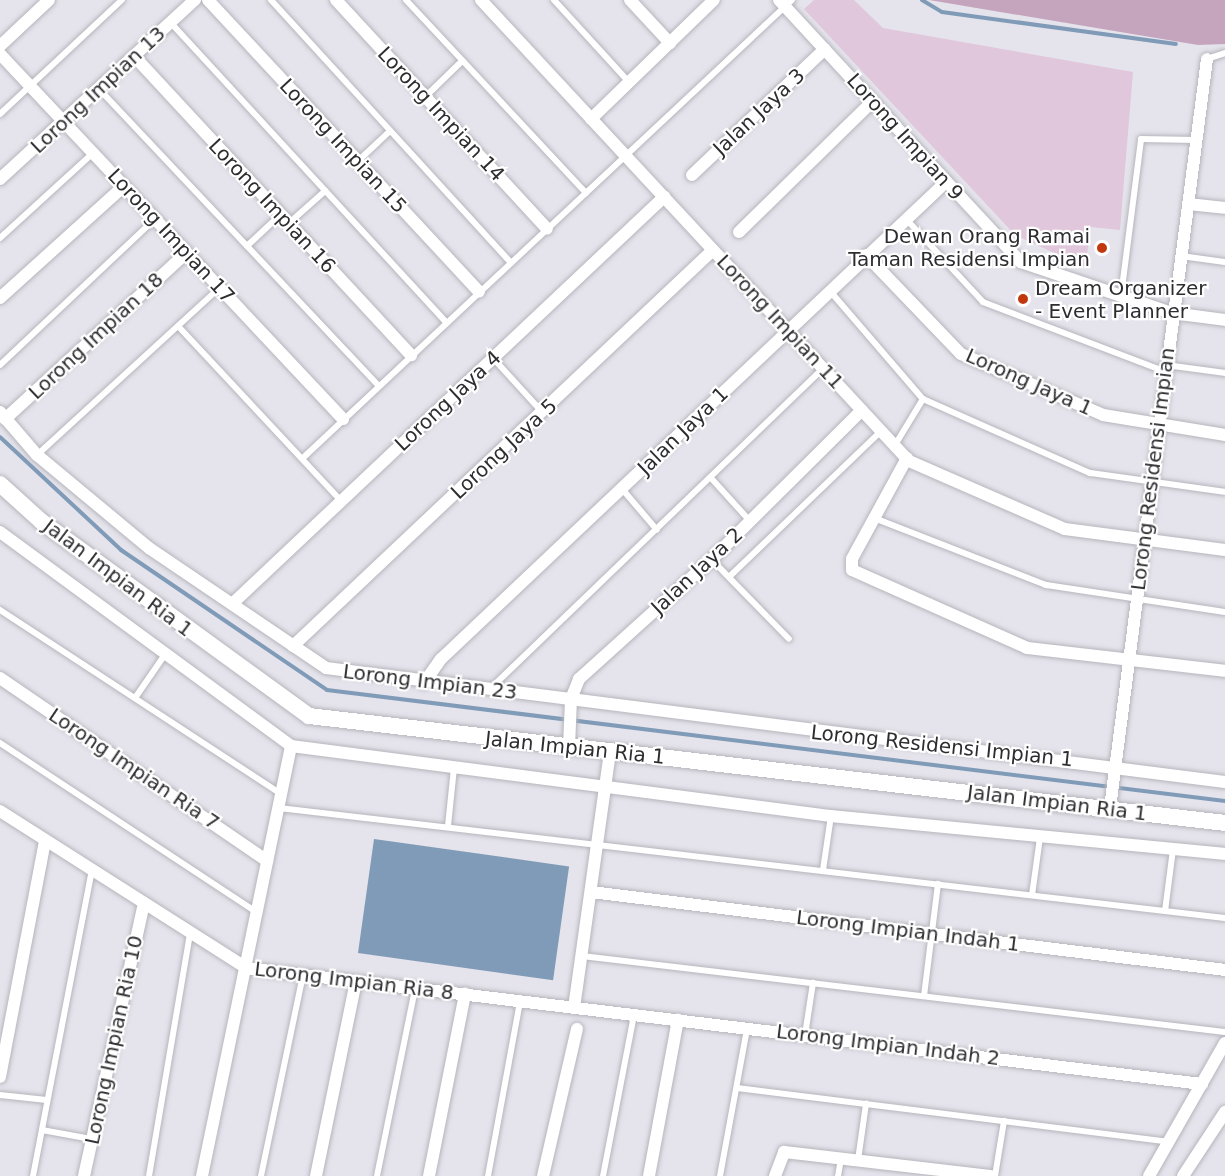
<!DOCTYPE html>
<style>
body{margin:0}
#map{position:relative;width:1225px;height:1176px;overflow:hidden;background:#e5e4ec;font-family:"DejaVu Sans",sans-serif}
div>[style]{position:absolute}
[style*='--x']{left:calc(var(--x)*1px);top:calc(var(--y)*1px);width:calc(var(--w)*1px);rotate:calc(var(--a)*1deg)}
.green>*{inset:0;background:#e0c7db}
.forest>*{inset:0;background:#c5a4be}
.water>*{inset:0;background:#809bb7;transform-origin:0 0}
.stream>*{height:4px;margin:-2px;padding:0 2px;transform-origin:2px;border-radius:2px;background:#809bb7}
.roads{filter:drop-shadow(0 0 2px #b6b5bc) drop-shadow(0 0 2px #b6b5bc)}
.lane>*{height:6px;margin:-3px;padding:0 3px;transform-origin:3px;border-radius:3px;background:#fff}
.street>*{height:12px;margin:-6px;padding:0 6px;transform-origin:6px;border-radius:6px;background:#fff}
.secondary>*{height:16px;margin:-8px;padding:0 8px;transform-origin:8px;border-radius:8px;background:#fff}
.dots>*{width:16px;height:16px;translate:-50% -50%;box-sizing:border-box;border:3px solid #fff;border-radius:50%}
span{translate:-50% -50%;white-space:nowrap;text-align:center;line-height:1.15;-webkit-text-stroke:4.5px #fff;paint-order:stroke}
.street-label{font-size:20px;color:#2d2c2f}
.poi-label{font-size:20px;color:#2d2c2f}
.right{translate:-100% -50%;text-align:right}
.left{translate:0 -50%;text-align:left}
</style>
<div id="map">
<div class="green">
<i style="clip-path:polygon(814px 0,854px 0,883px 28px,1133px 72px,1120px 230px,1091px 227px,1085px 267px,1015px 235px,804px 9px)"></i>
</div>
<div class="forest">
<i style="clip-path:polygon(929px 0,1225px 0,1225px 44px,1198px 45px)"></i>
</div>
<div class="water">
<i style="left:374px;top:839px;width:197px;height:115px;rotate:8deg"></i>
</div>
<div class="stream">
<i style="--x:922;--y:0;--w:23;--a:31"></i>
<i style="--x:942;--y:12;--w:236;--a:7.8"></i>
<i style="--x:0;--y:437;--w:166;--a:43"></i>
<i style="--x:121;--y:550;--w:249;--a:34.2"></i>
<i style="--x:327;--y:690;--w:905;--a:7.05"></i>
</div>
<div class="roads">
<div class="lane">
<i style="--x:271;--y:0;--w:356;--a:47.6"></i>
<i style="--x:406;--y:0;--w:264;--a:47"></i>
<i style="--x:554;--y:0;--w:111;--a:47.6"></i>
<i style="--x:171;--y:23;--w:406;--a:47.4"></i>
<i style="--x:1207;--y:59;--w:19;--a:-18"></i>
<i style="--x:99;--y:89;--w:407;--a:46.7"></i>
<i style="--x:425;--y:97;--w:52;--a:-44.2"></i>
<i style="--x:0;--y:114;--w:167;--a:-43.1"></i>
<i style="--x:358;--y:161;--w:44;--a:-43.2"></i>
<i style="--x:906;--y:219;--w:113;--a:47.1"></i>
<i style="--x:983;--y:302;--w:196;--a:20.9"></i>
<i style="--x:288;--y:224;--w:50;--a:-41.7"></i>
<i style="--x:0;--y:238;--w:126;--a:-42.4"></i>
<i style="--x:247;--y:246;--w:45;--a:-43.2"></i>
<i style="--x:1181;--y:256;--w:44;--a:7.8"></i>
<i style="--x:830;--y:291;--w:143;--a:49.3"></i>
<i style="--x:923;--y:399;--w:183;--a:23.9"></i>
<i style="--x:1090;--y:473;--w:136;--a:8"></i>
<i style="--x:1121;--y:296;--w:158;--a:-82.7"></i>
<i style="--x:1141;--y:139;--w:55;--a:1"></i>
<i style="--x:178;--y:326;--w:239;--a:47"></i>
<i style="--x:493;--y:358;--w:74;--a:47.7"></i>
<i style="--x:0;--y:365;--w:213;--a:-43.3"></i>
<i style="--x:1166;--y:365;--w:60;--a:7.7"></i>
<i style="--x:895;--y:445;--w:54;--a:-58.7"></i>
<i style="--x:37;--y:455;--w:247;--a:-42.5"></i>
<i style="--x:305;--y:456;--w:667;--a:-43.12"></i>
<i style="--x:711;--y:478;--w:58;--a:47.8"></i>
<i style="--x:623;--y:490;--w:52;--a:49.6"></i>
<i style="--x:874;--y:518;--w:185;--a:21.3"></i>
<i style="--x:1046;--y:585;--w:181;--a:8.6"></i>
<i style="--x:712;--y:560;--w:110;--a:45.7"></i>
<i style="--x:729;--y:577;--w:211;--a:-43.8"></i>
<i style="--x:0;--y:610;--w:336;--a:33.2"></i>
<i style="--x:491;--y:688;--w:460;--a:-43.9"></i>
<i style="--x:135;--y:698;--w:51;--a:-55.4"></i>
<i style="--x:0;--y:743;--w:307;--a:33.4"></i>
<i style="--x:279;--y:808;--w:952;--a:6.63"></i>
<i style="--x:448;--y:826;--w:58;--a:-84.1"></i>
<i style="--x:823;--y:870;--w:55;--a:-81.6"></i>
<i style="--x:1032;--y:895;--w:59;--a:-82.1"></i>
<i style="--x:1165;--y:911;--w:63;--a:-82.6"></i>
<i style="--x:582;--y:956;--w:647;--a:6.74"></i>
<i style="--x:924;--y:996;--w:113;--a:-82.9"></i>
<i style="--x:805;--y:1035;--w:53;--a:-81.3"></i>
<i style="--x:737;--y:1088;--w:434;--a:7.1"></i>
<i style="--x:0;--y:1095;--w:47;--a:6.1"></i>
<i style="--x:42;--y:1130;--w:50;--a:10.4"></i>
<i style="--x:858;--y:1160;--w:57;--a:-81.9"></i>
<i style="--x:33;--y:1176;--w:312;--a:-79.1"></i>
<i style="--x:149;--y:1176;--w:246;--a:-80.4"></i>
<i style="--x:261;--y:1176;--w:205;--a:-78.2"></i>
<i style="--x:377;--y:1176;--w:191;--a:-78.5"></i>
<i style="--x:488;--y:1176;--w:177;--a:-79.6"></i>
<i style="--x:603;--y:1176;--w:164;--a:-79.1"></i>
<i style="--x:720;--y:1176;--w:149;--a:-79.6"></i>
<i style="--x:838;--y:1176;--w:17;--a:-80"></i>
<i style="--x:995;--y:1176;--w:56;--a:-80.7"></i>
</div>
<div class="street">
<i style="--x:208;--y:0;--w:398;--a:47.1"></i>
<i style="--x:336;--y:0;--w:311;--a:47.3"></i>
<i style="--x:481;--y:0;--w:629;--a:47.13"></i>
<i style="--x:909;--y:461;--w:170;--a:23.6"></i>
<i style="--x:1065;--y:529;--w:161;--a:7.5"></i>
<i style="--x:630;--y:0;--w:59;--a:47.1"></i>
<i style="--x:779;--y:0;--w:357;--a:47.3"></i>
<i style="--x:1021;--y:262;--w:159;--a:18.7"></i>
<i style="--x:1172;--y:313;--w:53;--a:7.5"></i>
<i style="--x:0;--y:46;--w:67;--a:-43.2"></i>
<i style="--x:0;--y:54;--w:501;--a:46.78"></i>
<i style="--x:134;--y:56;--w:408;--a:47.2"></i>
<i style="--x:591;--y:119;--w:171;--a:-44.1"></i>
<i style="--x:692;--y:175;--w:183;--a:-43.5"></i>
<i style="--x:0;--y:179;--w:265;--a:-42.6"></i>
<i style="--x:1188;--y:204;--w:37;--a:6"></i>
<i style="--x:739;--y:232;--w:187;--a:-44.4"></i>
<i style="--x:866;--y:255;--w:137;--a:46.2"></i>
<i style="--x:961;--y:354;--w:155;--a:23.2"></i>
<i style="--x:1103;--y:415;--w:124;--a:9.3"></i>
<i style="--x:0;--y:298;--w:167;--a:-42.1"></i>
<i style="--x:0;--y:412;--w:57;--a:49.3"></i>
<i style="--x:37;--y:455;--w:146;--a:39.7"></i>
<i style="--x:149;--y:548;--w:214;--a:34.1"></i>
<i style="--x:326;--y:668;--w:906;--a:7.23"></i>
<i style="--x:5;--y:419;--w:246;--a:-42.5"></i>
<i style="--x:907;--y:458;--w:115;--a:118.6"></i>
<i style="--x:852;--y:559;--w:11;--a:90"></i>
<i style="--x:852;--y:570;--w:192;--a:24"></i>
<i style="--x:1027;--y:648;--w:199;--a:6.6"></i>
<i style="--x:0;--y:532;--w:361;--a:36.3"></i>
<i style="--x:291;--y:746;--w:545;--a:7.39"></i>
<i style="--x:831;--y:816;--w:396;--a:5.5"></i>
<i style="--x:232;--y:604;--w:594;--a:-43.29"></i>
<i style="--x:293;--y:646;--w:577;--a:-43.32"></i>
<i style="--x:0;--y:678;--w:324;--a:34.4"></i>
<i style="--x:424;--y:683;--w:29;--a:-55"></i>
<i style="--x:441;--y:659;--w:695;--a:-43.37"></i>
<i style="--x:569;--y:747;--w:48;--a:-87.6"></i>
<i style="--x:571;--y:699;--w:22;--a:-68"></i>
<i style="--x:579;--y:679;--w:179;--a:-42.1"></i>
<i style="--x:712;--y:559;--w:211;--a:-44.8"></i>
<i style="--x:1110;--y:808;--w:755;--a:-82.62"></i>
<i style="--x:0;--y:811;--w:292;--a:32.5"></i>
<i style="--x:246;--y:968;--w:963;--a:6.92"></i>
<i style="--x:591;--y:892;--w:639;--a:7.01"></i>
<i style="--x:574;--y:1008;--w:259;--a:-82"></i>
<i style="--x:0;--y:1077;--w:241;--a:-79.2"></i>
<i style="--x:84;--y:1176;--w:279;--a:-77.6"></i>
<i style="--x:202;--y:1176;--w:439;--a:-78.3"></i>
<i style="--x:316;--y:1176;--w:199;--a:-78.4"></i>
<i style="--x:429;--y:1176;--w:186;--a:-78.8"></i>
<i style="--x:543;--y:1176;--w:151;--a:-77"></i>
<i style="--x:649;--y:1176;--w:159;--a:-79.5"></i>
<i style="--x:775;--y:1176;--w:26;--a:-69"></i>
<i style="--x:784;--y:1152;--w:208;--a:6.6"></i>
<i style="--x:1149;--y:1176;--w:153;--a:-60.3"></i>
<i style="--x:1183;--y:1176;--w:77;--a:-56.7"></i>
</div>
<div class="secondary">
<i style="--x:0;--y:484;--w:57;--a:42.1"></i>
<i style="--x:42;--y:522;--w:330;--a:36"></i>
<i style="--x:309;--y:716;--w:922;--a:6.66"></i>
</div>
</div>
<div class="dots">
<i style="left:1102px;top:248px;background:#c1380f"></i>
<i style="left:1023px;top:299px;background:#c1380f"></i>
</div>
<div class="street-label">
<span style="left:98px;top:90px;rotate:-43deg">Lorong Impian 13</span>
<span style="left:759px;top:112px;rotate:-43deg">Jalan Jaya 3</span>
<span style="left:441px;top:114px;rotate:47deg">Lorong Impian 14</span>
<span style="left:905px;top:137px;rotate:48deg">Lorong Impian 9</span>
<span style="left:343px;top:146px;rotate:47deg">Lorong Impian 15</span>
<span style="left:272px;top:206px;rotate:47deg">Lorong Impian 16</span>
<span style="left:171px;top:236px;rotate:47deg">Lorong Impian 17</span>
<span style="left:780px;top:322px;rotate:47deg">Lorong Impian 11</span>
<span style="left:96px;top:336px;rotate:-43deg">Lorong Impian 18</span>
<span style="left:1029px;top:382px;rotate:24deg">Lorong Jaya 1</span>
<span style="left:448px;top:401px;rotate:-43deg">Lorong Jaya 4</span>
<span style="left:683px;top:431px;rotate:-44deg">Jalan Jaya 1</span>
<span style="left:504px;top:449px;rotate:-43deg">Lorong Jaya 5</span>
<span style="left:1153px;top:469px;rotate:-83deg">Lorong Residensi Impian</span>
<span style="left:697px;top:571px;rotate:-43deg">Jalan Jaya 2</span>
<span style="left:118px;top:578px;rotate:37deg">Jalan Impian Ria 1</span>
<span style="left:430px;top:682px;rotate:7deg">Lorong Impian 23</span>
<span style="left:942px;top:746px;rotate:6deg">Lorong Residensi Impian 1</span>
<span style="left:575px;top:748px;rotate:6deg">Jalan Impian Ria 1</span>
<span style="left:134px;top:769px;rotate:34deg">Lorong Impian Ria 7</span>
<span style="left:1057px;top:803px;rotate:7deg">Jalan Impian Ria 1</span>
<span style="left:908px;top:931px;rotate:7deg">Lorong Impian Indah 1</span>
<span style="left:354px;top:981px;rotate:7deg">Lorong Impian Ria 8</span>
<span style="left:114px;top:1040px;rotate:-78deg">Lorong Impian Ria 10</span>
<span style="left:888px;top:1045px;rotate:7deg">Lorong Impian Indah 2</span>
</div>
<div class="poi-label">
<span class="right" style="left:1090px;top:248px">Dewan Orang Ramai<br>Taman Residensi Impian</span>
<span class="left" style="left:1035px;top:300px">Dream Organizer<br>- Event Planner</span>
</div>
</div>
